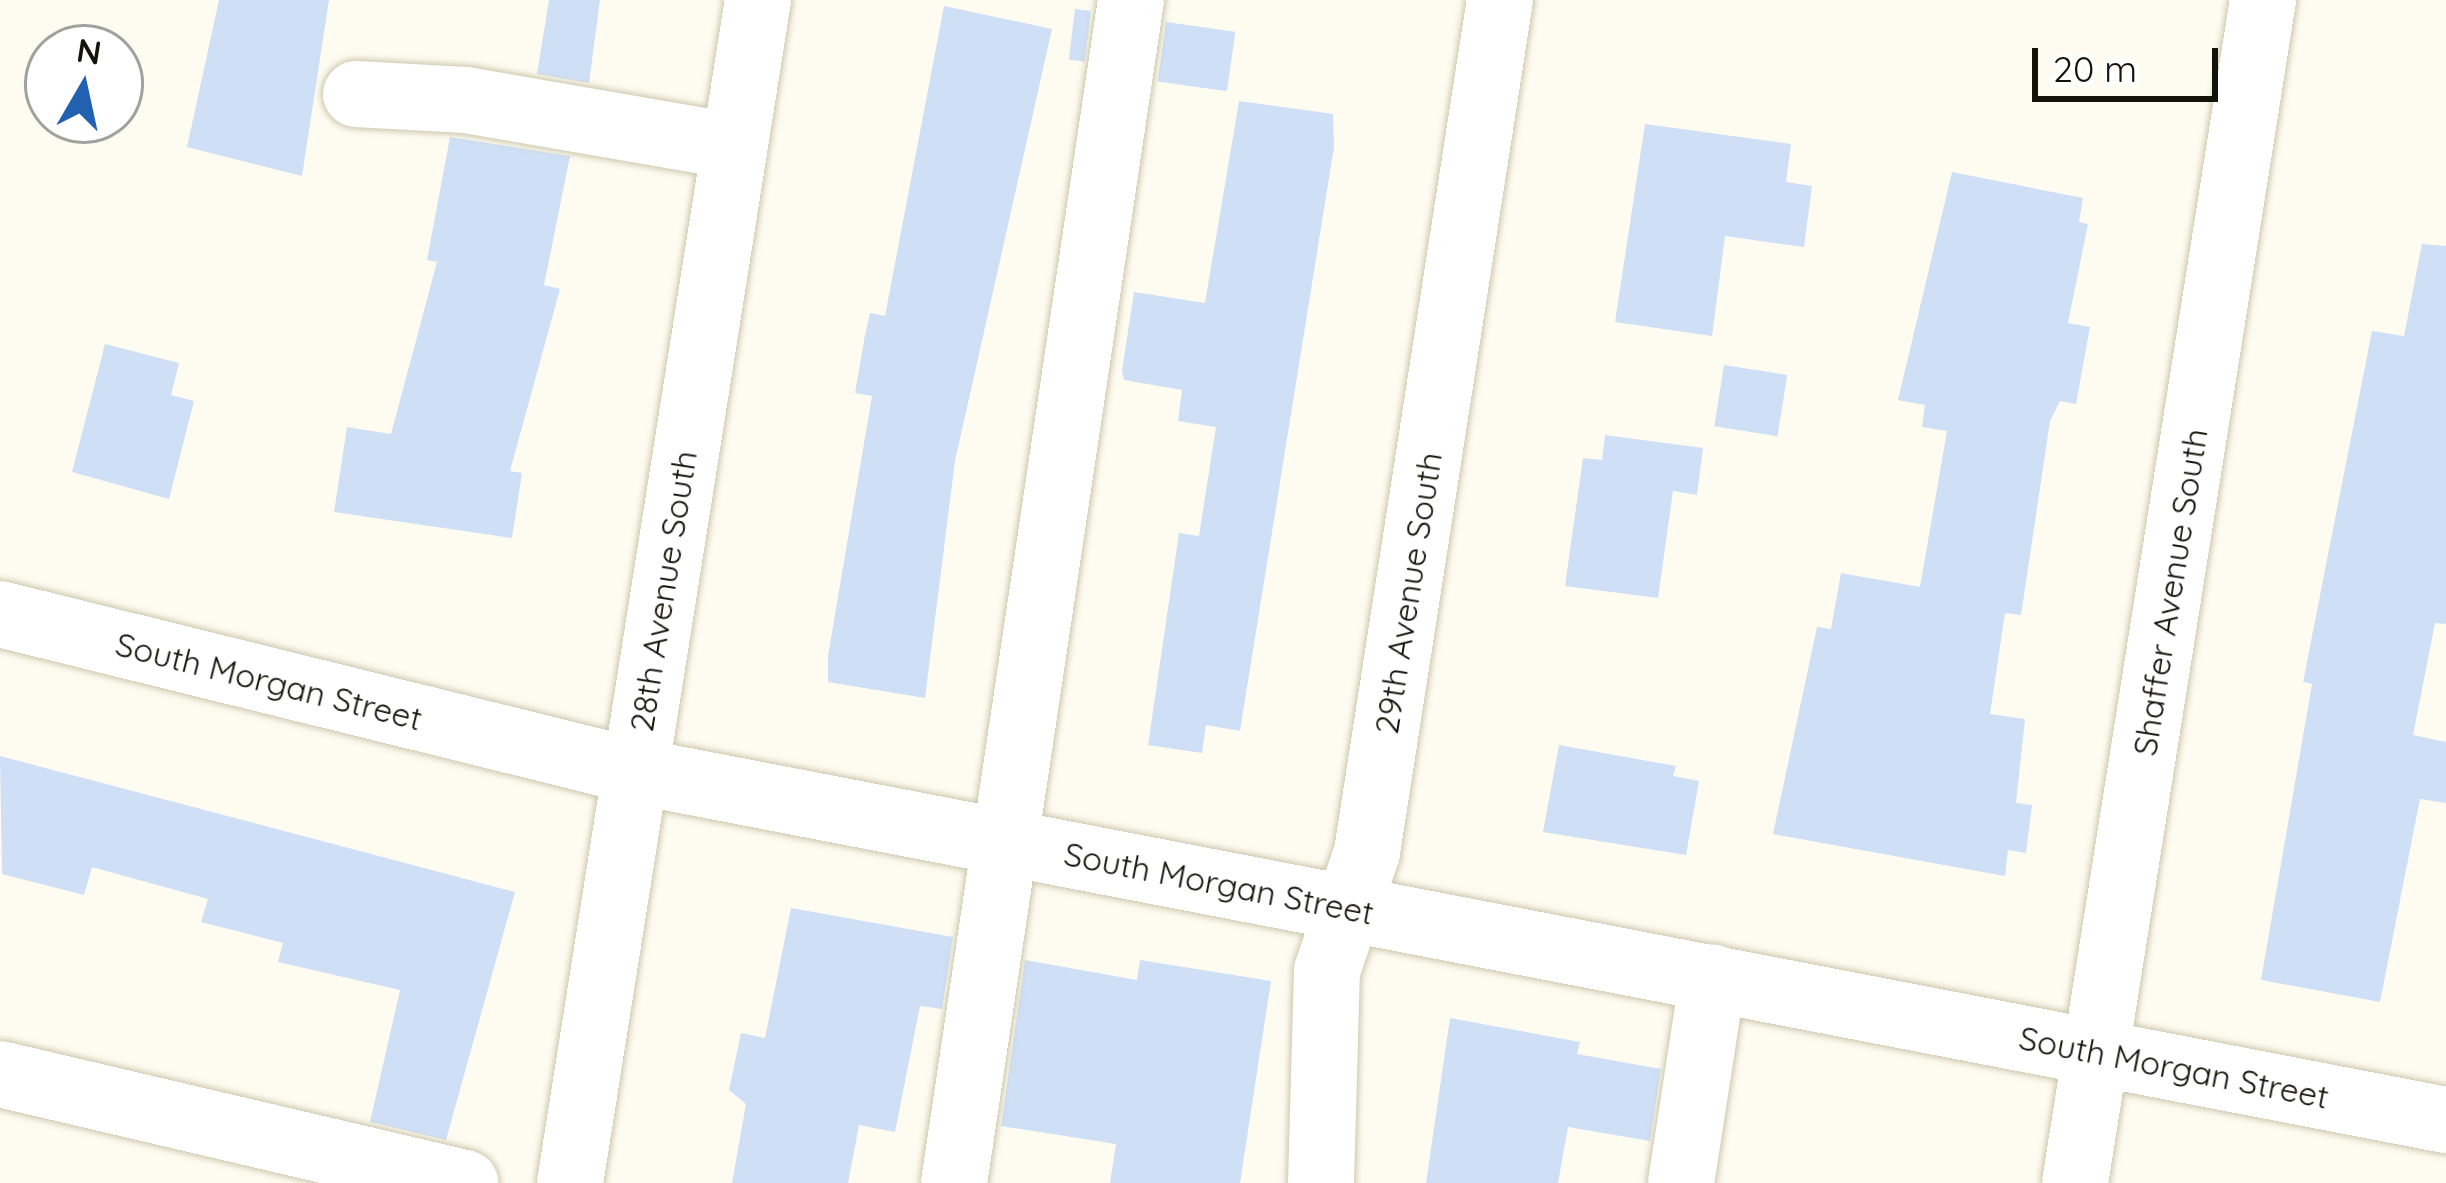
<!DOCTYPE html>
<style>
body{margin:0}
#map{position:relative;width:2446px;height:1183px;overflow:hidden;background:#fefcf1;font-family:Quicksand,sans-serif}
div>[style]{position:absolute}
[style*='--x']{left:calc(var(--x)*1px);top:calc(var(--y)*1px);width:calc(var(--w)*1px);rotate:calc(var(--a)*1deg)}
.building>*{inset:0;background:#cfdff6;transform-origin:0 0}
.roads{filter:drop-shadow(0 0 3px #cec8af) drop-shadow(0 0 3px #cec8af)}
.minor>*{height:66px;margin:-33px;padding:0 33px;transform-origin:33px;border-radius:33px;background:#fff}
span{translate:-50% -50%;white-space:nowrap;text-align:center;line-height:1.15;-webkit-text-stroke:9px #fff;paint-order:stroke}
.street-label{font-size:33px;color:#141309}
.north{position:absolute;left:24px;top:24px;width:120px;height:120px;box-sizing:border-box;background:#fff;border:3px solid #a1a19d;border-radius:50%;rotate:9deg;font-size:33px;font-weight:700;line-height:48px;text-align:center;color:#141309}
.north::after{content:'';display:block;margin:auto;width:42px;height:54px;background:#2261b2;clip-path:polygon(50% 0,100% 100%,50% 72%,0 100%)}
.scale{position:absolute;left:2032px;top:48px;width:186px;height:54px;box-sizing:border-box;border:6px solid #141309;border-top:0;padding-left:15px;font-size:36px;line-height:42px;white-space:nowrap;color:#141309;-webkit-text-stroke:9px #fff;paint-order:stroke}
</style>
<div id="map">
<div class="building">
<i style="clip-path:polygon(219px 0,329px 0,302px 176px,187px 147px)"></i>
<i style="clip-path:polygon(549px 0,600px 0,589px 83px,537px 74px)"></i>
<i style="clip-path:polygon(944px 6px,1052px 29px,955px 461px,925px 698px,828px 682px,828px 656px,872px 396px,855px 393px,865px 335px,870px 313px,885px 316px)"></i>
<i style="left:1075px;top:9px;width:16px;height:51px;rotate:7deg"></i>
<i style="left:1166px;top:22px;width:70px;height:60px;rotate:8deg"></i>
<i style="clip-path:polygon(1239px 101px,1333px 114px,1334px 147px,1240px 731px,1206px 725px,1202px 753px,1148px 745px,1179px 533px,1199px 536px,1216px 427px,1178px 421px,1182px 390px,1124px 380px,1122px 371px,1134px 292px,1205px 303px)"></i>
<i style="clip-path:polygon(1645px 124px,1791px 144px,1786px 182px,1812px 186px,1804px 247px,1725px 236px,1712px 336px,1615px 322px)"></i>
<i style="clip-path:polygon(450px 137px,570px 156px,544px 285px,560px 289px,510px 471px,522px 473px,512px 538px,334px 512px,347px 427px,391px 434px,437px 262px,427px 260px)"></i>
<i style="clip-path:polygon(1952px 172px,2083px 198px,2079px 222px,2088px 224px,2068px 323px,2090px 327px,2076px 404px,2060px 401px,2050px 421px,2021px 615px,2005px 613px,1990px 714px,2025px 719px,2016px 803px,2032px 805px,2026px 853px,2008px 850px,2005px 876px,1773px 834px,1817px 627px,1831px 629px,1841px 573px,1920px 587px,1947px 431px,1922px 427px,1925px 405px,1898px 400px)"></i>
<i style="clip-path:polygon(2422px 244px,2446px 246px,2446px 624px,2435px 623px,2413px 735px,2446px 742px,2446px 803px,2420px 799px,2380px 1002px,2261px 980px,2312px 684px,2303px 682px,2372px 331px,2404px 336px)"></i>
<i style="clip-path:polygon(105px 344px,179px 363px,171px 395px,194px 401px,169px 499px,72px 472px)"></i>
<i style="left:1724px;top:365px;width:64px;height:62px;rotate:9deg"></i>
<i style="clip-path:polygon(1605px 435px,1703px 448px,1697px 495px,1673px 491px,1658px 598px,1565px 586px,1583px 458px,1602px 460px)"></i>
<i style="clip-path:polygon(1559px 745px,1676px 766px,1673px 776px,1699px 781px,1686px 855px,1543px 832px)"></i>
<i style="clip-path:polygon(0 756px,515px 892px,446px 1140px,370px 1122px,400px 990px,278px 962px,283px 943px,201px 922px,208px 899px,92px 867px,84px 895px,2px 874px)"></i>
<i style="clip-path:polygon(791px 908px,953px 937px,942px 1009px,920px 1006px,895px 1132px,859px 1125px,848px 1183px,732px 1183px,746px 1104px,729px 1090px,741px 1033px,765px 1038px)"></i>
<i style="clip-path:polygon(1025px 960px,1137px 980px,1140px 960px,1271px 981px,1240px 1183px,1110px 1183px,1116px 1144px,1001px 1126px)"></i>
<i style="clip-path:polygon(1450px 1018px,1580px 1042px,1577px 1054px,1661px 1069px,1650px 1141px,1568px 1127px,1558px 1183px,1426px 1183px)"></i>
</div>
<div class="roads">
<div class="minor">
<i style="--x:356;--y:94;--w:110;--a:3.1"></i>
<i style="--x:466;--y:100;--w:270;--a:9.8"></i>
<i style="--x:0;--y:614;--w:654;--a:13.89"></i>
<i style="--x:635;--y:771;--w:1844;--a:10.91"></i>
<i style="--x:0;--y:1074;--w:478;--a:13.2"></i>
<i style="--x:570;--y:1183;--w:1198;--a:-80.97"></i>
<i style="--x:954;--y:1183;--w:1196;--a:-81.49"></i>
<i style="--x:1321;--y:1183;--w:212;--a:-88.4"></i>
<i style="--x:1327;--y:971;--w:126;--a:-71.4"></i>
<i style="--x:1367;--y:852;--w:862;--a:-81.13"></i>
<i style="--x:1681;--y:1183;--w:208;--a:-81.2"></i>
<i style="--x:2075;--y:1183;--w:1198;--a:-80.97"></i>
</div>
</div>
<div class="street-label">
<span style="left:663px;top:591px;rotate:-81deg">28th Avenue South</span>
<span style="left:2170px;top:592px;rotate:-81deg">Shaffer Avenue South</span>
<span style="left:1408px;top:593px;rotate:-81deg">29th Avenue South</span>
<span style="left:269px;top:681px;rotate:14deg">South Morgan Street</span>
<span style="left:1219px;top:883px;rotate:11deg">South Morgan Street</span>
<span style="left:2174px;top:1067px;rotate:11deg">South Morgan Street</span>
</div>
<div class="north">N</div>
<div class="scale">20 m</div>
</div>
